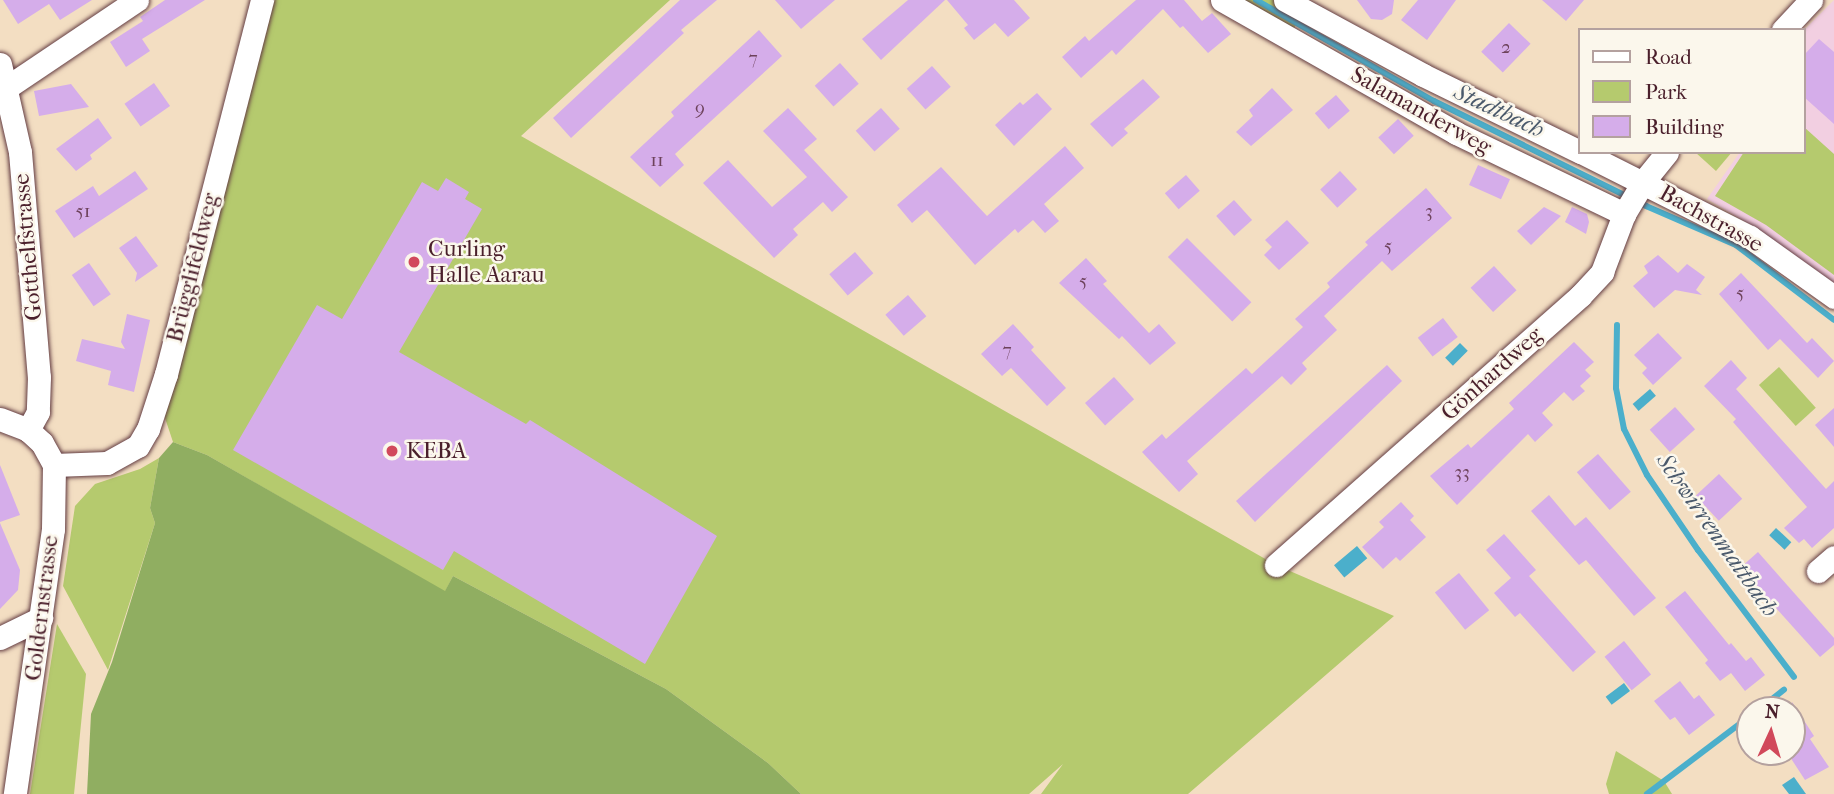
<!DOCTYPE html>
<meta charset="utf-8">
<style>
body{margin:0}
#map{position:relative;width:1834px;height:794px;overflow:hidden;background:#f3dec2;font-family:"IM FELL French Canon",serif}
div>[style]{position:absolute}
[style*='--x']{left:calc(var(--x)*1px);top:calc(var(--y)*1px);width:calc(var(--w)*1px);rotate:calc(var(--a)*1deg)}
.built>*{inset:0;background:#f2cfe1}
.green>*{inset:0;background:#b5ca6e;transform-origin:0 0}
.forest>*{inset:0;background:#90ae61}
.water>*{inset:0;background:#4bafcb;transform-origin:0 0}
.stream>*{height:6px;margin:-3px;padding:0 3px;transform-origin:3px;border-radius:3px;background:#4bafcb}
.building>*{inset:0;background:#d5adea;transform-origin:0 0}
.roads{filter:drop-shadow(0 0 2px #633c42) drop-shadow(0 0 2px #633c42)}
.minor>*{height:23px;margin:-11.5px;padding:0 11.5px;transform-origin:11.5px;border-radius:11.5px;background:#fff}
.dots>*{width:19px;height:19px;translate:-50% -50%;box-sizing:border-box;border:4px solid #fbf7ec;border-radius:50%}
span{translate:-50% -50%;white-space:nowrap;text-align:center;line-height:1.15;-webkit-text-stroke:5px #fbf7ec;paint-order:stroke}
.number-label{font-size:19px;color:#6d425b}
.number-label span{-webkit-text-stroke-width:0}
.street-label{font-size:23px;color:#4a1f2b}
.poi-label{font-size:23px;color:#4a1f2b}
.left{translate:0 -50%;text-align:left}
.water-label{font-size:24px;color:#4a596b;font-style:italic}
.legend{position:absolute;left:1578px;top:28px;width:228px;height:126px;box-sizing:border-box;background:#fbf7ec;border:2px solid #b4a19f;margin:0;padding:9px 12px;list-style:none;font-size:21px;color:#4a1f2b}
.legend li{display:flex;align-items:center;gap:14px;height:35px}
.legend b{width:35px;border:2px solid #b4a19f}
.north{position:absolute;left:1736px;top:696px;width:70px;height:70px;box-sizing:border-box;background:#fbf7ec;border:2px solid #b4a19f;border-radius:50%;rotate:4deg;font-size:19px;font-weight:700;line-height:28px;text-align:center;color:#4a1f2b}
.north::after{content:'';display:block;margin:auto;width:24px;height:32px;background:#d1495b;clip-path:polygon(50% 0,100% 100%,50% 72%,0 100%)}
</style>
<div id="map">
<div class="built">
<i style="clip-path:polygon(1834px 0,1834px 287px,1756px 228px,1707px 199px,1740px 152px,1804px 152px,1804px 30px)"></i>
</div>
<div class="green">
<i style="clip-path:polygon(262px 0,670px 0,521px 136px,1276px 565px,1394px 616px,1188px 794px,1041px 794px,1063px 764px,1029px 794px,801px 794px,768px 763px,666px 689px,453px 576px,445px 592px,207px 455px,173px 442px,159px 400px)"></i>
<i style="clip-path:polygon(1235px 0,1273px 0,1300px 15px,1293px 31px)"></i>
<i style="clip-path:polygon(1804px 127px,1834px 154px,1834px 275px,1766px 225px,1715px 196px,1744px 152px,1804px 152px)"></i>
<i style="clip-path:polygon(1695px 152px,1732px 152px,1716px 171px)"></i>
<i style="left:1779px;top:367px;width:55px;height:27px;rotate:48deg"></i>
<i style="clip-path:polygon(159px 458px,150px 508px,155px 523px,108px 670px,63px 586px,75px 506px,95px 484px,140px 469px)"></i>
<i style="clip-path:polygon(57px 624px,86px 674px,74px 794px,30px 794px)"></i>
<i style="clip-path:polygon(1616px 751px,1664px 781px,1672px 794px,1609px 794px,1606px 784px)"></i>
</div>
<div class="forest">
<i style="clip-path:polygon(173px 442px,207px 455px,445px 591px,453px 576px,666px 689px,768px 763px,801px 794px,87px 794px,91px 714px,112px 662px,155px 523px,150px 508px,159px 458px)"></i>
</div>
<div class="water">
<i style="left:1460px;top:343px;width:11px;height:21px;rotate:45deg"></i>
<i style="left:1650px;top:389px;width:9px;height:23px;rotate:49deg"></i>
<i style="left:1776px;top:528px;width:21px;height:10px;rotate:43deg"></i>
<i style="left:1357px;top:546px;width:16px;height:30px;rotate:50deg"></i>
<i style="left:1624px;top:683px;width:10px;height:23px;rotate:53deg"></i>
<i style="clip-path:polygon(1794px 777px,1806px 794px,1789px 794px,1782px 785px)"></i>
</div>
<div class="stream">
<i style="--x:1256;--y:0;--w:205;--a:29.6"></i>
<i style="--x:1434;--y:101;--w:237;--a:26.3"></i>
<i style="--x:1646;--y:206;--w:98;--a:23.4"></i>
<i style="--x:1736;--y:245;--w:123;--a:37.4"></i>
<i style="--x:1617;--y:325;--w:63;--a:90.9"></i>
<i style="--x:1616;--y:388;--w:42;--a:79"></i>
<i style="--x:1624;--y:429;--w:51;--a:63.4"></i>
<i style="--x:1647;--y:475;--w:91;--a:55.8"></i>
<i style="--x:1698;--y:550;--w:159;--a:52.9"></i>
<i style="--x:1758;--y:710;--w:33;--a:-38"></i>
<i style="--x:1647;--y:794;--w:129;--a:-37.1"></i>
</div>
<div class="building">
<i style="clip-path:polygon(3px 0,92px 0,60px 20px,49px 4px,18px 24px)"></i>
<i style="clip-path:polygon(165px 0,205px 0,142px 39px,150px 51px,126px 67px,110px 42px,143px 21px,140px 17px)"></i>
<i style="clip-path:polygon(680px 0,717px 0,681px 30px,684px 33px,571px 138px,553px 118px)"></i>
<i style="clip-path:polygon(775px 0,835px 0,801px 29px)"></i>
<i style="clip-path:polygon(908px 0,945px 0,881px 60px,862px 39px)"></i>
<i style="clip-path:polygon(947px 0,1014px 0,1030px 18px,1008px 37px,995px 23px,974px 40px,964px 28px,968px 25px)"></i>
<i style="clip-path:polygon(1136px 0,1184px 0,1202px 21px,1212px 13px,1231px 34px,1208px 53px,1183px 26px,1180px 28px,1163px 9px,1116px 55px,1112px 50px,1081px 78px,1062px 57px,1085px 36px,1089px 41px)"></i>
<i style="clip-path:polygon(1357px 0,1394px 0,1392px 14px,1382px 20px,1371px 19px)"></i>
<i style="clip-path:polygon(1418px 0,1456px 0,1427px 40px,1401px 20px)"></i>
<i style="clip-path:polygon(1542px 0,1584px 0,1566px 21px)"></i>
<i style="left:1509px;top:23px;width:30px;height:40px;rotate:44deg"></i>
<i style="clip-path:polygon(759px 30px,782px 56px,675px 154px,684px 165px,660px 187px,630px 157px,674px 116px,671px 112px)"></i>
<i style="clip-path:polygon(1819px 39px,1834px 52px,1834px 124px,1804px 97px,1804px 55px)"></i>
<i style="left:840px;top:63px;width:28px;height:34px;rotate:48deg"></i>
<i style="left:932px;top:66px;width:28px;height:34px;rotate:48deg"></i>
<i style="clip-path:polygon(1143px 79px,1160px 97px,1124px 129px,1128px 133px,1112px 147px,1090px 124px)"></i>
<i style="left:154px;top:83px;width:28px;height:36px;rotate:55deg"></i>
<i style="clip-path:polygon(71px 84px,89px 107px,39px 116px,34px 91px)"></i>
<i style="clip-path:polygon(1272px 88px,1293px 110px,1251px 146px,1236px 132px,1253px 116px,1249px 110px)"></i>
<i style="clip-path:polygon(1037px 93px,1052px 109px,1014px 146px,995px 125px,1020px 102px,1023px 105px)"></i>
<i style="left:1336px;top:95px;width:21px;height:28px;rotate:49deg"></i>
<i style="clip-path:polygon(788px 108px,817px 139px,804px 150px,848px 197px,832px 212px,823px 202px,793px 229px,798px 235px,774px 258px,703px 183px,728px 160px,772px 207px,807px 177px,763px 131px)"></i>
<i style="left:881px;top:108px;width:28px;height:34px;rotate:48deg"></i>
<i style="clip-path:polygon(98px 118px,112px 138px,90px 155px,92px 159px,76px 171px,56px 149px)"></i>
<i style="left:1398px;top:119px;width:23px;height:27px;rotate:47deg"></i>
<i style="clip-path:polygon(1065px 146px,1084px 168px,1044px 204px,1059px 221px,1045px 233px,1033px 220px,1018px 233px,1015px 229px,975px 265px,927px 210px,912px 223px,897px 205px,941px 167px,987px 216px)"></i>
<i style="left:1478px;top:165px;width:35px;height:22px;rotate:24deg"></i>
<i style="clip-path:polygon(135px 171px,148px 189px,74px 238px,55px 211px,93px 186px,99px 196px)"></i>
<i style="left:1340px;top:171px;width:25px;height:27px;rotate:47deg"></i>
<i style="left:1186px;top:175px;width:21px;height:28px;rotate:49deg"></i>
<i style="clip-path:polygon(446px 178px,469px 192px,465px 199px,482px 209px,399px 352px,526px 424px,530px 420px,717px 536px,645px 664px,454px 551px,443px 570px,233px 450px,317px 305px,342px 319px,422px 182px,438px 191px)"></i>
<i style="clip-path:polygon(1426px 188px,1452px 218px,1392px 271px,1382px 261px,1324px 316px,1337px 330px,1302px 363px,1307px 369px,1291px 385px,1282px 376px,1187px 461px,1198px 474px,1179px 492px,1142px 452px,1162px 434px,1166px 439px,1246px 368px,1252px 374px,1303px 327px,1295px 319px,1330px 287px,1327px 283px,1368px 245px,1365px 242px)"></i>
<i style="left:1234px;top:200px;width:27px;height:24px;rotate:48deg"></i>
<i style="clip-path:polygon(1544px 207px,1561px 216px,1531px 245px,1517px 231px)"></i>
<i style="clip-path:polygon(1572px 207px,1587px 214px,1589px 222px,1586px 234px,1565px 222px)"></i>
<i style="clip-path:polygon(1287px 220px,1309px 243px,1279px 270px,1264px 255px,1272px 247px,1265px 240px)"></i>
<i style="clip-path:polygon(136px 236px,158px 266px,135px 282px,137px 273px,119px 248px)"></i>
<i style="left:1187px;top:238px;width:91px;height:27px;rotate:45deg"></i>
<i style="left:855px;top:252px;width:28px;height:34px;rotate:49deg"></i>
<i style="clip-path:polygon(1658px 255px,1678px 273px,1687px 264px,1705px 277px,1696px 290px,1702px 295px,1675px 290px,1654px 308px,1633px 286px,1648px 273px,1644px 266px)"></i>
<i style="clip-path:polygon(1086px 258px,1107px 281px,1103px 284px,1149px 333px,1159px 324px,1176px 343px,1150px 365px,1122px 336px,1119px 339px,1059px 283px)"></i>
<i style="left:89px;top:263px;width:38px;height:21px;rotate:55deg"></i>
<i style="left:1494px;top:266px;width:33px;height:32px;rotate:47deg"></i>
<i style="clip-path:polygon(1741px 273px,1807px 343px,1812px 338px,1834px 361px,1818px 378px,1780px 339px,1768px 350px,1719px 294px)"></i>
<i style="left:908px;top:295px;width:28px;height:30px;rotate:49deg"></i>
<i style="clip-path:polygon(127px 314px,150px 320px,134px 392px,108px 385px,111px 371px,76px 361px,82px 339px,125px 349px,121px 342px)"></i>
<i style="left:1443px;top:318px;width:24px;height:32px;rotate:52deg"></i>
<i style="clip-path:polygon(1013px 324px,1034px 347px,1031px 350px,1066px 388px,1047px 406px,1011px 368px,1002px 376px,981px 354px)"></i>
<i style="clip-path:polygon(1658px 333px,1682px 358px,1653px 385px,1642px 373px,1647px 368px,1634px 355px)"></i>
<i style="clip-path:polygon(1574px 342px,1594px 362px,1585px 370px,1591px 376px,1580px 386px,1585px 391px,1573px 401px,1564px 392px,1542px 413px,1553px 425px,1535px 442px,1528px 434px,1457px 505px,1430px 476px,1468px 444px,1471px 448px,1514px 409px,1509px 403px)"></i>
<i style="clip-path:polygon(1731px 360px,1747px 378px,1736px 389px,1826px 489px,1834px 481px,1834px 528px,1812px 548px,1804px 539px,1799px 543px,1784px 528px,1807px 507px,1733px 422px,1736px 419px,1704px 386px)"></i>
<i style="clip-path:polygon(1387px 365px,1402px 381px,1255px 522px,1236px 501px)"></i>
<i style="left:1114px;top:377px;width:30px;height:39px;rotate:48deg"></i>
<i style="left:1675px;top:407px;width:30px;height:34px;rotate:48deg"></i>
<i style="clip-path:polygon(1834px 408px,1834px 447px,1815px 425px)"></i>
<i style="left:1598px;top:454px;width:50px;height:28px;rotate:49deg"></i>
<i style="clip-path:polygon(0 465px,20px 515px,0 522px)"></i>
<i style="left:1719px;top:474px;width:34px;height:32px;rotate:47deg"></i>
<i style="clip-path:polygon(1549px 495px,1575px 526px,1586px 517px,1656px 598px,1634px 616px,1586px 560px,1579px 565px,1531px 511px)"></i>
<i style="clip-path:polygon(1401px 502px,1414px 516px,1410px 520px,1426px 537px,1400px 561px,1396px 557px,1383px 569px,1362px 547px,1384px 527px,1379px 522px)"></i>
<i style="clip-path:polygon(0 523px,20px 570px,18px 590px,0 609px)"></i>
<i style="clip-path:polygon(1504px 534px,1536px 570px,1529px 576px,1596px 652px,1573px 672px,1520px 613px,1515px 617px,1494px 593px,1511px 578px,1486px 550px)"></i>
<i style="clip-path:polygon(1758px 552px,1834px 638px,1834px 645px,1820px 657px,1740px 568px)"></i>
<i style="left:1459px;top:573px;width:48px;height:31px;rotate:51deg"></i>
<i style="clip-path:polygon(1685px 591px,1729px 645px,1731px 643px,1746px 661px,1751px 657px,1765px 675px,1745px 691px,1731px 673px,1720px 681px,1705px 663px,1708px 660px,1665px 607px)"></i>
<i style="left:1624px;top:641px;width:43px;height:25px;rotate:51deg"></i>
<i style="clip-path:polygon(1680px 681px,1694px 699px,1699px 695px,1715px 715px,1689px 735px,1675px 717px,1670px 720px,1654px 701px)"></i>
<i style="clip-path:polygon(1792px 702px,1814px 736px,1810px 739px,1829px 767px,1805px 780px,1792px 760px)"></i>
</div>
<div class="roads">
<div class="minor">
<i style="--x:1222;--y:0;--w:269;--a:29.6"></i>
<i style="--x:1456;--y:133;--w:187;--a:25.7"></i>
<i style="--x:1285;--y:0;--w:157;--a:28.5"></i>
<i style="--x:1423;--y:75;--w:175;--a:26.1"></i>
<i style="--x:1783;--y:30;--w:41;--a:-47"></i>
<i style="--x:0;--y:64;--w:90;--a:77.2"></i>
<i style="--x:20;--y:152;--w:226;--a:85.2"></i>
<i style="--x:39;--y:377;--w:35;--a:92"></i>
<i style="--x:38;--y:412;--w:21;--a:119"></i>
<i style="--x:0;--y:92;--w:165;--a:-33.9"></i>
<i style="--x:1581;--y:152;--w:189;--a:26.7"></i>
<i style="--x:1750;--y:237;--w:103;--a:35.5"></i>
<i style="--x:0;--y:419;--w:30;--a:21"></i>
<i style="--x:28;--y:430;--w:19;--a:43"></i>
<i style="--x:42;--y:443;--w:25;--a:61"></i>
<i style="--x:54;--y:465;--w:64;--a:90.9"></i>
<i style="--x:53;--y:529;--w:268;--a:98.2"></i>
<i style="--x:54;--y:465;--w:53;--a:-2.2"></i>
<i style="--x:107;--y:463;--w:35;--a:-29"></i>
<i style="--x:138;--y:446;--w:20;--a:-60"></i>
<i style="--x:148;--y:429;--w:58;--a:-71.9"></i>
<i style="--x:166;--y:374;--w:386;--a:-75.6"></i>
<i style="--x:1276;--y:565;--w:406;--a:-41.5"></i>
<i style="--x:1580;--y:296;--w:33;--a:-47"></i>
<i style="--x:1602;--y:272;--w:62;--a:-69.2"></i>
<i style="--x:1624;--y:214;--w:37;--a:-59"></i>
<i style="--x:1643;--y:182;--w:38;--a:-51"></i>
<i style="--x:1818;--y:571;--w:21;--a:-41"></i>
<i style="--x:0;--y:638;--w:46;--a:-26"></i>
</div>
</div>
<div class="dots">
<i style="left:414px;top:262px;background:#d1495b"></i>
<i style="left:392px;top:451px;background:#d1495b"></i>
</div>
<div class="number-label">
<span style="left:1506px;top:48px">2</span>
<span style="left:753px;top:59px">7</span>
<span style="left:700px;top:109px">9</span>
<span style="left:657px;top:161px">11</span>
<span style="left:83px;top:212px">51</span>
<span style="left:1429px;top:212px">3</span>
<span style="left:1388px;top:247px">5</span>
<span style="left:1083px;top:282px">5</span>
<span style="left:1740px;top:294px">5</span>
<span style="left:1007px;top:351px">7</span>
<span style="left:1462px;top:473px">33</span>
</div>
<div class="street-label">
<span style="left:1421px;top:111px;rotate:29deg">Salamanderweg</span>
<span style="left:1711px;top:219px;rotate:29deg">Bachstrasse</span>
<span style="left:28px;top:247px;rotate:-95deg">Gotthelfstrasse</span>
<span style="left:193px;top:268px;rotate:-76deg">Brügglifeldweg</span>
<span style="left:1492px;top:374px;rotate:-42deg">Gönhardweg</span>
<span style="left:42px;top:608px;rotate:-83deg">Goldernstrasse</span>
</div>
<div class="poi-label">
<span class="left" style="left:428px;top:262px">Curling<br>Halle Aarau</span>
<span class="left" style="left:406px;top:451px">KEBA</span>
</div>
<div class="water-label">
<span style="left:1499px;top:111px;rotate:25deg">Stadtbach</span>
<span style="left:1717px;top:535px;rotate:55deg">Schwirrenmattbach</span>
</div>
<ul class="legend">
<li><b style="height:9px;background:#fff"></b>Road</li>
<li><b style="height:19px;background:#b5ca6e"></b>Park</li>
<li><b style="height:19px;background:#d5adea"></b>Building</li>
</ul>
<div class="north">N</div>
</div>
